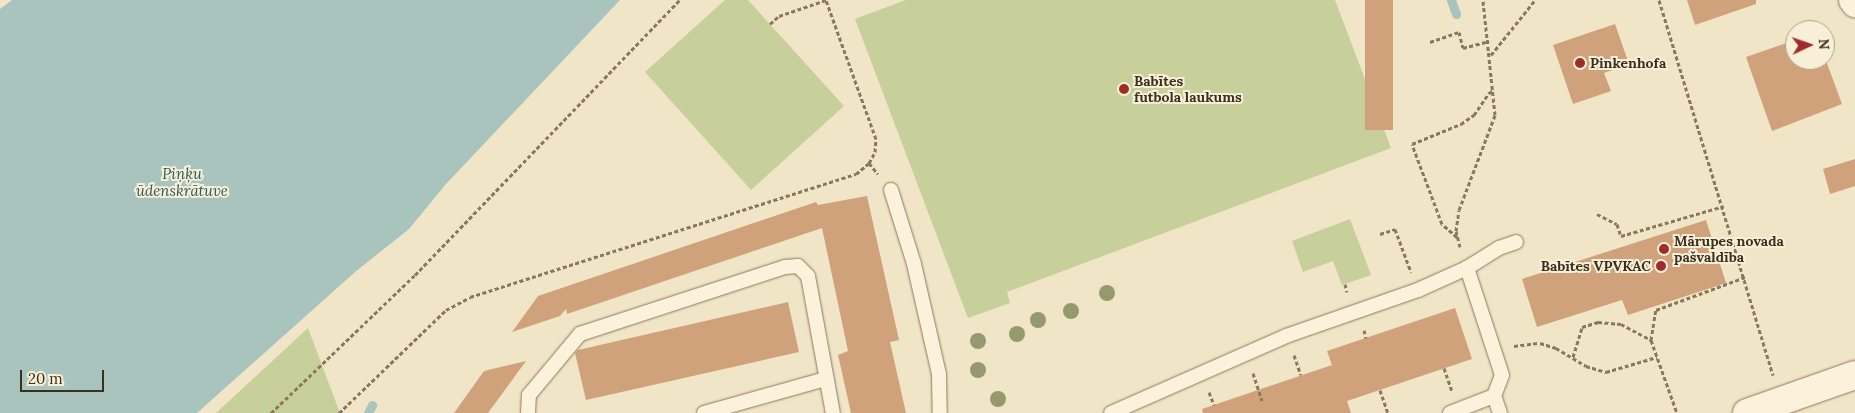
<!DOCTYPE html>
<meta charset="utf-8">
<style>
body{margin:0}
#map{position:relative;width:1855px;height:413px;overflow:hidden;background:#f0e5c7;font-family:Lora,serif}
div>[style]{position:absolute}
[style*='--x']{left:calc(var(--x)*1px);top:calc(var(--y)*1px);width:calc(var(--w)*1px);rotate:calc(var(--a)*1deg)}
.green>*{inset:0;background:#c7cf9a}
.water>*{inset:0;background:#a8c4bd}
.stream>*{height:9px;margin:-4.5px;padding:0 4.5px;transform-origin:4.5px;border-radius:4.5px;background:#a8c4bd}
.building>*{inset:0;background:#d0a27b;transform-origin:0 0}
.path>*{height:3px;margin-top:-1.5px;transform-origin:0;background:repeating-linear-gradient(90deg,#8d775b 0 4px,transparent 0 6.5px)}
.roads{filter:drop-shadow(0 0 1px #8d775b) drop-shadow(0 0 1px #8d775b)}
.lane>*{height:14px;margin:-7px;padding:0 7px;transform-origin:7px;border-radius:7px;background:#faf2db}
.street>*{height:28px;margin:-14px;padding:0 14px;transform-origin:14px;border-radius:14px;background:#faf2db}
.secondary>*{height:28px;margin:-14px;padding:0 14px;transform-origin:14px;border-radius:14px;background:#faf2db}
.trees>*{width:16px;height:16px;margin:-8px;border-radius:50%;background:#95996e}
.dots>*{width:14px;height:14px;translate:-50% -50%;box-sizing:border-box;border:2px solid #f7efd7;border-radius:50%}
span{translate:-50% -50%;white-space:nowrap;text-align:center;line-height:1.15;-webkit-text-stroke:4px #f7efd7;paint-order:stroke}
.poi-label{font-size:14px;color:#3d2f1f;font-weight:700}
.left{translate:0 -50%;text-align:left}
.right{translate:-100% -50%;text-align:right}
.water-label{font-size:15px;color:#2e5d5c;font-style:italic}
.north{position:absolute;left:1785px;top:20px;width:50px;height:50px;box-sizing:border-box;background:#f7efd7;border:1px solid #ada28d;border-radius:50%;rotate:87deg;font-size:14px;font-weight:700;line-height:20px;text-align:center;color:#3d2f1f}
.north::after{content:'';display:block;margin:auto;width:18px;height:22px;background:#9e2c29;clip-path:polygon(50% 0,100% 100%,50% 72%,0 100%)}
.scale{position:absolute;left:20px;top:370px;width:84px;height:22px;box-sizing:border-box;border:2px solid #3d2f1f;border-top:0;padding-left:6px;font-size:15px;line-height:18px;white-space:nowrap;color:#3d2f1f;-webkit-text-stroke:4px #f7efd7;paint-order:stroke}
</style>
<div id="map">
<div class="green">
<i style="clip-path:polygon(725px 0,748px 0,844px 106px,751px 190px,645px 72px)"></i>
<i style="clip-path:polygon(906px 0,1335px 0,1391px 148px,1007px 292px,1010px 303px,968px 318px,855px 19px)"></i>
<i style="clip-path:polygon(1350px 219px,1371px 275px,1342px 285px,1333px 261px,1303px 272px,1292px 241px)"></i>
<i style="clip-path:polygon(308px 328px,340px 413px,216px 413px)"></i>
</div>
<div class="water">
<i style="clip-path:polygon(12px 0,620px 0,446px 184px,409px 229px,355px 272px,197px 413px,0 413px,0 9px)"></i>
</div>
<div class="stream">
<i style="--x:1451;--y:0;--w:15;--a:70"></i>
<i style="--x:368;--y:413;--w:9;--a:-63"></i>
</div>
<div class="building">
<i style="left:1365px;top:0;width:28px;height:130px"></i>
<i style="clip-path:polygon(1687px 0,1756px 0,1756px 4px,1695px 25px)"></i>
<i style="clip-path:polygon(1615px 24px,1629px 64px,1604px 73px,1611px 91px,1573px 104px,1553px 45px)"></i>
<i style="clip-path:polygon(1795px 40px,1795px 60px,1825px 58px,1842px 104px,1772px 131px,1746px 57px)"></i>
<i style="clip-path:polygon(1855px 159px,1855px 186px,1830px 194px,1823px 169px)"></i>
<i style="clip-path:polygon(867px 196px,899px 340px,890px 342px,906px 413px,851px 413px,838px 355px,848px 351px,822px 228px,567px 314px,566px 309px,560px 316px,512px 332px,538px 296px,816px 202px,818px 205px)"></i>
<i style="clip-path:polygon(1706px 220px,1726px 283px,1628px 315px,1622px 300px,1537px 327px,1522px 279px)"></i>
<i style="clip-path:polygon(788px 302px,799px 352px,586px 400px,575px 353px,578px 350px)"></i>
<i style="clip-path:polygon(1455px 308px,1472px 359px,1347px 401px,1351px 413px,1203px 413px,1202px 409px,1332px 365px,1327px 351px)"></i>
<i style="clip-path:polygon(526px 361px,488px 413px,454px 413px,484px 371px)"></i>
</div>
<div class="path">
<i style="--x:1659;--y:0;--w:392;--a:73.1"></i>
<i style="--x:770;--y:24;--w:12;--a:-42"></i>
<i style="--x:779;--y:16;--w:50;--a:-18.8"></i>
<i style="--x:1430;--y:42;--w:31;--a:-19"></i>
<i style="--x:1459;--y:32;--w:16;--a:76"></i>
<i style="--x:1463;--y:48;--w:27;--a:-15"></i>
<i style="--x:1491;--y:55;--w:70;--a:-51.3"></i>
<i style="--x:869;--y:163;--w:14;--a:51"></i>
<i style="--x:1597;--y:214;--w:22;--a:27"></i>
<i style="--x:1617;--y:224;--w:13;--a:72"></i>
<i style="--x:1621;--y:236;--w:107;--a:-16.2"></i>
<i style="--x:1380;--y:234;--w:16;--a:-18"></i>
<i style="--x:1395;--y:229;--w:46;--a:69.6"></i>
<i style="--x:1457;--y:237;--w:20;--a:-139"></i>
<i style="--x:1442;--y:224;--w:85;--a:-110.6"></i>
<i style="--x:1412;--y:144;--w:53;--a:-22.2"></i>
<i style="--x:1461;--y:124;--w:16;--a:-35"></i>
<i style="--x:1474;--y:115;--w:27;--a:-56"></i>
<i style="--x:1489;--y:93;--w:6;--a:-31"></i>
<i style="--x:1460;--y:247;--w:16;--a:-104"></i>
<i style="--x:1456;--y:231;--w:21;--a:-82"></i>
<i style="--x:1459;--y:210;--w:102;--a:-69.2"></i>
<i style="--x:1495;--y:115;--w:116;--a:-96"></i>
<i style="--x:1345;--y:284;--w:8;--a:76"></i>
<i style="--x:1364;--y:330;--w:8;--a:76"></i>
<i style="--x:1651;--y:340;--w:30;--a:-81"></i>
<i style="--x:1656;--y:310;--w:95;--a:-20.3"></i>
<i style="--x:1514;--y:346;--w:26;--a:-7"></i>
<i style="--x:1540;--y:343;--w:17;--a:17"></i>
<i style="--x:1556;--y:348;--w:35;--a:31"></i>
<i style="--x:1586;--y:366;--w:21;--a:17"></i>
<i style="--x:1606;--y:372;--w:53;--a:-16.4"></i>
<i style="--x:1294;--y:355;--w:21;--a:71"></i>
<i style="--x:1573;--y:357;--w:31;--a:-73"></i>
<i style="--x:1582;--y:327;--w:17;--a:-17"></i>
<i style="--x:1598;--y:322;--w:23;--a:5"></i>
<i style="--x:1621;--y:324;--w:34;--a:28"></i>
<i style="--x:1651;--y:340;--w:77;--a:70.4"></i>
<i style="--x:1444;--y:368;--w:24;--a:71"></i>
<i style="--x:1253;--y:373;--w:29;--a:72"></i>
<i style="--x:1380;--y:390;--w:24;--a:71"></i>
<i style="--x:1209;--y:392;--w:14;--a:69"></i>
<i style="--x:271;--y:413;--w:199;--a:-43.8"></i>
<i style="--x:415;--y:275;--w:382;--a:-46.1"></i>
<i style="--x:339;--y:413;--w:149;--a:-43.9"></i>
<i style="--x:446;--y:310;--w:27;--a:-28"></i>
<i style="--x:470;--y:297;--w:405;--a:-17.7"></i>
<i style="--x:856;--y:174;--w:17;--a:-40"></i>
<i style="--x:869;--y:163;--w:13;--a:-61"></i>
<i style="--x:875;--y:152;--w:13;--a:-86"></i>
<i style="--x:876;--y:139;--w:148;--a:-109.8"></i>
</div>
<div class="roads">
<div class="lane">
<i style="--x:891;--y:190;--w:77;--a:72.7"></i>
<i style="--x:914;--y:264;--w:113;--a:77.2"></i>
<i style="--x:939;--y:374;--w:39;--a:89"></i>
<i style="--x:528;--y:413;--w:18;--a:-87"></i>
<i style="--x:529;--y:395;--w:80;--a:-50.1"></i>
<i style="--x:580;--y:334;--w:216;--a:-18.1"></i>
<i style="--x:785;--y:267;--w:13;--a:-4"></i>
<i style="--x:798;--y:266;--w:14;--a:45"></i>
<i style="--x:808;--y:276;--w:139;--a:79.7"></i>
<i style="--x:704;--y:413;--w:127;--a:-15.6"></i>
<i style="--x:1111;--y:413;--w:191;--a:-23.7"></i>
<i style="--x:1286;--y:336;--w:140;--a:-19.2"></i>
<i style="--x:1418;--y:290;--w:54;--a:-24.2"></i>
<i style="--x:1450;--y:413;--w:47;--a:-21.1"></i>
<i style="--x:1500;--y:413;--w:18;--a:-109"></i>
<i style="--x:1494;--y:396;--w:22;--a:-69"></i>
<i style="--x:1502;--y:375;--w:113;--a:-108.1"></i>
<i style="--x:1467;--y:268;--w:38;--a:-32"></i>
<i style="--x:1499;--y:248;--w:18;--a:-19"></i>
</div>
<div class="street">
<i style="--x:1747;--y:413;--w:114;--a:-19.4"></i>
</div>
<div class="secondary">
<i style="--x:1853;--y:0;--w:4;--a:56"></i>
</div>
</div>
<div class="trees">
<i style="left:1107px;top:293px"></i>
<i style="left:1071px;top:311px"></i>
<i style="left:1038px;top:320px"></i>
<i style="left:1017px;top:334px"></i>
<i style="left:978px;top:341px"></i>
<i style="left:978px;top:370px"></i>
<i style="left:998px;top:399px"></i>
</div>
<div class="dots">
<i style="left:1580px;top:63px;background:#9e2c29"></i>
<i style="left:1124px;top:89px;background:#9e2c29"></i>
<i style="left:1664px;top:249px;background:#9e2c29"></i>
<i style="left:1661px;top:266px;background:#9e2c29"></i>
</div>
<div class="poi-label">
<span class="left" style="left:1590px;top:63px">Pinkenhofa</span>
<span class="left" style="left:1134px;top:89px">Babītes<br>futbola laukums</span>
<span class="left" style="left:1674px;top:249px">Mārupes novada<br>pašvaldība</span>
<span class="right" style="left:1651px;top:266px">Babītes VPVKAC</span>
</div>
<div class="water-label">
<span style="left:182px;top:182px">Piņķu<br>ūdenskrātuve</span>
</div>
<div class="north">N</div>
<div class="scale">20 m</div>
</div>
